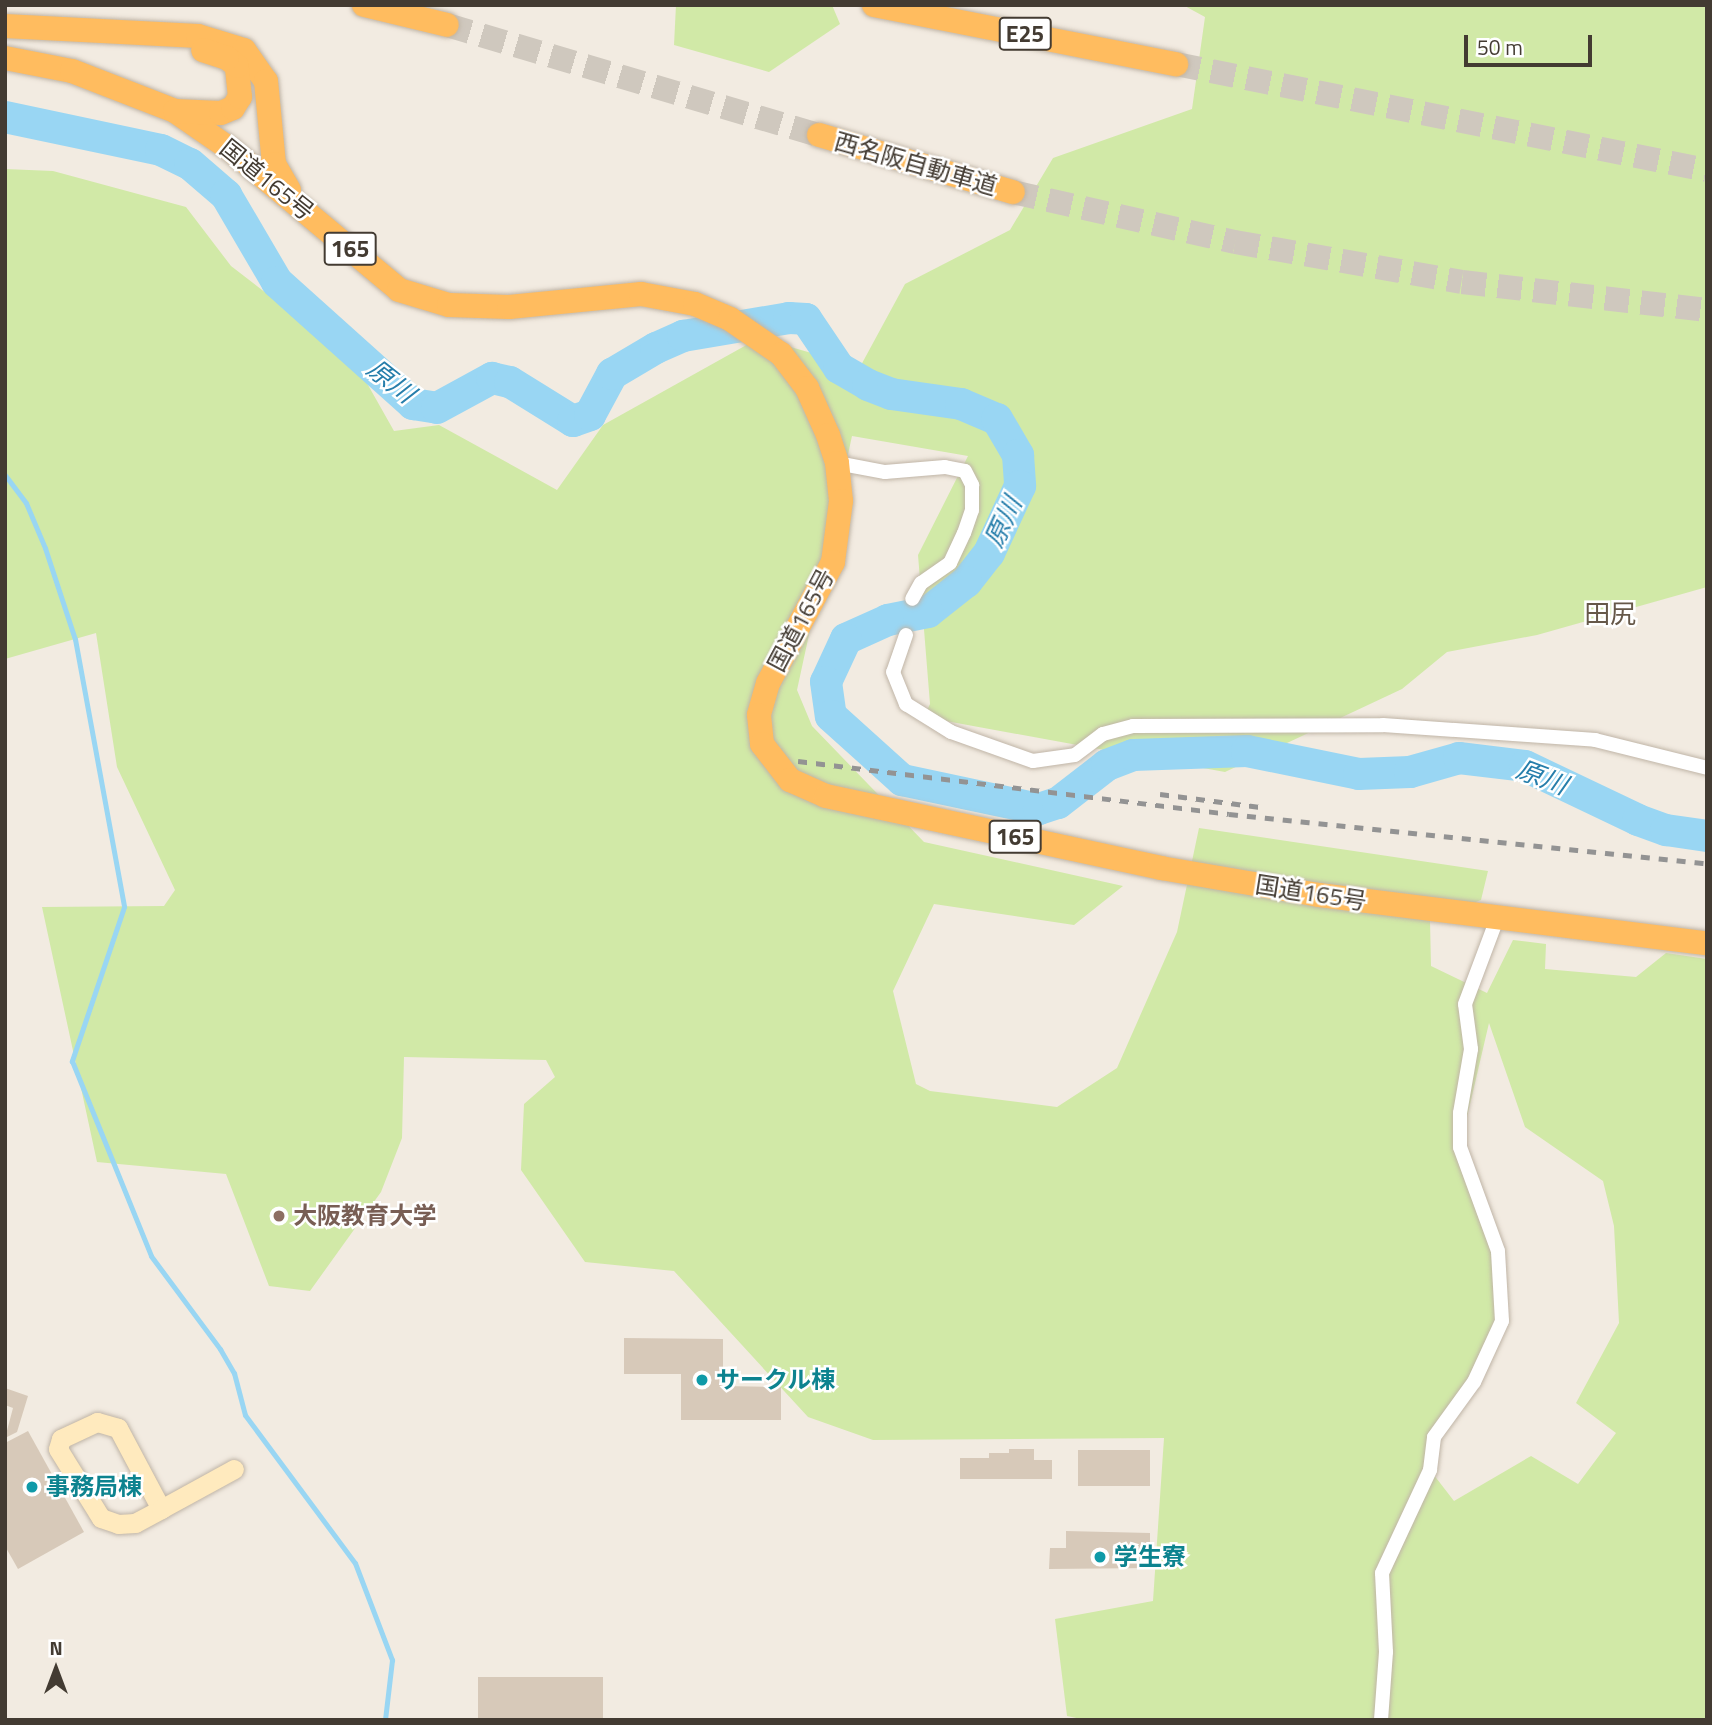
<!DOCTYPE html>
<meta charset="utf-8">
<style>
body{margin:0}
#map{position:relative;width:1712px;height:1725px;overflow:hidden;background:#f2ebe1;font-family:"Titillium Web","Noto Sans JP",sans-serif}
div>[style]{position:absolute}
[style*='--x']{left:calc(var(--x)*1px);top:calc(var(--y)*1px);width:calc(var(--w)*1px);rotate:calc(var(--a)*1deg)}
.green>*{inset:0;background:#d1e9a7}
.stream>*{height:5px;margin:-2.5px;padding:0 2.5px;transform-origin:2.5px;border-radius:2.5px;background:#99d6f3}
.river>*{height:32px;margin:-16px;padding:0 16px;transform-origin:16px;border-radius:16px;background:#99d6f3}
.building>*{inset:0;background:#d7c9b9;transform-origin:0 0}
.highway-tunnel>*{height:24px;margin-top:-12px;transform-origin:0;background:repeating-linear-gradient(90deg,#cfc8be 0 24px,transparent 0 36px)}
.roads{filter:drop-shadow(0 0 2px #c0b5a7) drop-shadow(0 0 2px #c0b5a7)}
.street>*{height:14px;margin:-7px;padding:0 7px;transform-origin:7px;border-radius:7px;background:#fff}
.secondary>*{height:19px;margin:-9.5px;padding:0 9.5px;transform-origin:9.5px;border-radius:9.5px;background:#ffeabe}
.highway>*{height:24px;margin:-12px;padding:0 12px;transform-origin:12px;border-radius:12px;background:#ffbc5f}
.rail>*{height:5px;margin-top:-2.5px;transform-origin:0;background:repeating-linear-gradient(90deg,#939393 0 9px,transparent 0 18px)}
.dots>*{width:19px;height:19px;translate:-50% -50%;box-sizing:border-box;border:4px solid #fff;border-radius:50%}
span{translate:-50% -50%;white-space:nowrap;text-align:center;line-height:1.15;-webkit-text-stroke:5px #fff;paint-order:stroke}
.shield-label span{padding:2px 5px;background:#fff;border:2px solid;border-radius:5px;-webkit-text-stroke-width:0}
.shield-label{font-size:23px;color:#433b32;font-weight:700}
.street-label{font-size:24px;color:#433b32}
.education-label{font-size:24px;color:#785e54;font-weight:700}
.left{translate:0 -50%;text-align:left}
.culture-label{font-size:24px;color:#0d838f;font-weight:700}
.water-label{font-size:26px;color:#267eab;font-style:italic}
.neighbourhood-label{font-size:26px;color:#665849}
.frame{position:absolute;inset:0;border:7px solid #433b32;pointer-events:none}
.north{position:absolute;left:21px;top:1634px;width:70px;height:70px;-webkit-text-stroke:5px #fff;paint-order:stroke;rotate:0deg;font-size:19px;font-weight:700;line-height:28px;text-align:center;color:#433b32}
.north::after{content:'';display:block;margin:auto;width:24px;height:32px;background:#433b32;clip-path:polygon(50% 0,100% 100%,50% 72%,0 100%)}
.scale{position:absolute;left:1464px;top:35px;width:128px;height:32px;box-sizing:border-box;border:4px solid #433b32;border-top:0;padding-left:9px;font-size:21px;line-height:24px;white-space:nowrap;color:#433b32;-webkit-text-stroke:5px #fff;paint-order:stroke}
</style>
<div id="map">
<div class="green">
<i style="clip-path:polygon(676px 5px,832px 5px,840px 24px,769px 72px,674px 45px)"></i>
<i style="clip-path:polygon(evenodd,1183px 5px,1707px 5px,1707px 587px,1537px 635px,1447px 652px,1402px 689px,1225px 772px,924px 717px,930px 704px,918px 555px,968px 456px,852px 436px,797px 690px,812px 726px,924px 842px,1123px 886px,1074px 925px,934px 904px,893px 991px,916px 1084px,930px 1091px,1057px 1107px,1117px 1068px,1177px 932px,1199px 828px,1488px 871px,1481px 900px,1430px 920px,1431px 966px,1487px 993px,1513px 940px,1546px 944px,1545px 969px,1636px 977px,1666px 953px,1707px 959px,1707px 1720px,1086px 1720px,1067px 1716px,1055px 1619px,1153px 1601px,1164px 1438px,873px 1440px,808px 1417px,674px 1271px,585px 1262px,521px 1170px,524px 1104px,555px 1077px,546px 1060px,404px 1057px,402px 1138px,381px 1192px,310px 1291px,269px 1286px,226px 1174px,97px 1162px,42px 907px,164px 906px,175px 890px,117px 767px,96px 633px,5px 659px,5px 169px,53px 171px,186px 207px,231px 266px,355px 362px,394px 431px,439px 425px,557px 490px,603px 425px,759px 338px,860px 367px,905px 284px,1010px 230px,1053px 158px,1192px 109px,1205px 17px,1183px 5px,1489px 1023px,1525px 1127px,1603px 1181px,1614px 1226px,1619px 1323px,1576px 1403px,1616px 1433px,1578px 1484px,1531px 1456px,1454px 1501px,1430px 1470px,1434px 1437px,1449px 1421px,1502px 1312px,1498px 1251px,1460px 1147px,1489px 1023px)"></i>
</div>
<div class="stream">
<i style="--x:5;--y:475;--w:35;--a:53"></i>
<i style="--x:26;--y:503;--w:49;--a:67.1"></i>
<i style="--x:45;--y:548;--w:96;--a:71.8"></i>
<i style="--x:75;--y:639;--w:272;--a:79.6"></i>
<i style="--x:124;--y:907;--w:163;--a:108.7"></i>
<i style="--x:72;--y:1061;--w:210;--a:67.9"></i>
<i style="--x:151;--y:1256;--w:116;--a:53.4"></i>
<i style="--x:220;--y:1349;--w:28;--a:60"></i>
<i style="--x:234;--y:1373;--w:43;--a:75.3"></i>
<i style="--x:245;--y:1415;--w:184;--a:53.4"></i>
<i style="--x:355;--y:1563;--w:104;--a:69.1"></i>
<i style="--x:392;--y:1660;--w:60;--a:96.7"></i>
</div>
<div class="river">
<i style="--x:5;--y:117;--w:159;--a:11.9"></i>
<i style="--x:161;--y:150;--w:32;--a:26"></i>
<i style="--x:190;--y:164;--w:48;--a:40.7"></i>
<i style="--x:226;--y:195;--w:101;--a:59.6"></i>
<i style="--x:277;--y:282;--w:183;--a:41.9"></i>
<i style="--x:413;--y:404;--w:24;--a:9"></i>
<i style="--x:437;--y:408;--w:63;--a:-28.6"></i>
<i style="--x:492;--y:378;--w:18;--a:13"></i>
<i style="--x:510;--y:382;--w:74;--a:31.8"></i>
<i style="--x:573;--y:421;--w:18;--a:-19"></i>
<i style="--x:590;--y:415;--w:47;--a:-61.8"></i>
<i style="--x:612;--y:374;--w:51;--a:-30.6"></i>
<i style="--x:656;--y:348;--w:30;--a:-24"></i>
<i style="--x:683;--y:336;--w:108;--a:-9.6"></i>
<i style="--x:789;--y:318;--w:17;--a:3"></i>
<i style="--x:806;--y:319;--w:59;--a:56"></i>
<i style="--x:839;--y:368;--w:34;--a:30"></i>
<i style="--x:868;--y:385;--w:25;--a:21"></i>
<i style="--x:891;--y:394;--w:71;--a:8.1"></i>
<i style="--x:961;--y:404;--w:39;--a:23"></i>
<i style="--x:997;--y:419;--w:42;--a:59.7"></i>
<i style="--x:1018;--y:455;--w:31;--a:86"></i>
<i style="--x:1020;--y:486;--w:74;--a:114.8"></i>
<i style="--x:989;--y:553;--w:37;--a:128"></i>
<i style="--x:966;--y:582;--w:48;--a:141.7"></i>
<i style="--x:928;--y:612;--w:41;--a:168.7"></i>
<i style="--x:888;--y:620;--w:46;--a:155.7"></i>
<i style="--x:846;--y:639;--w:47;--a:114.9"></i>
<i style="--x:826;--y:682;--w:34;--a:82"></i>
<i style="--x:831;--y:716;--w:96;--a:42"></i>
<i style="--x:902;--y:780;--w:140;--a:12"></i>
<i style="--x:1039;--y:809;--w:20;--a:-18"></i>
<i style="--x:1058;--y:803;--w:62;--a:-37.8"></i>
<i style="--x:1107;--y:765;--w:28;--a:-21"></i>
<i style="--x:1133;--y:755;--w:114;--a:-2"></i>
<i style="--x:1247;--y:751;--w:114;--a:11.6"></i>
<i style="--x:1359;--y:774;--w:51;--a:-2.2"></i>
<i style="--x:1410;--y:772;--w:51;--a:-15.9"></i>
<i style="--x:1459;--y:758;--w:66;--a:6.9"></i>
<i style="--x:1525;--y:766;--w:125;--a:25.5"></i>
<i style="--x:1638;--y:820;--w:30;--a:20"></i>
<i style="--x:1666;--y:830;--w:41;--a:8.3"></i>
</div>
<div class="building">
<i style="clip-path:polygon(624px 1338px,723px 1339px,723px 1386px,781px 1387px,781px 1420px,681px 1420px,681px 1374px,624px 1374px)"></i>
<i style="clip-path:polygon(5px 1388px,28px 1396px,17px 1432px,5px 1438px,13px 1408px,5px 1405px)"></i>
<i style="clip-path:polygon(28px 1431px,84px 1532px,18px 1569px,5px 1546px,5px 1443px)"></i>
<i style="clip-path:polygon(1009px 1449px,1034px 1449px,1034px 1460px,1052px 1460px,1052px 1479px,960px 1479px,960px 1458px,989px 1458px,989px 1453px,1009px 1453px)"></i>
<i style="left:1078px;top:1450px;width:72px;height:36px"></i>
<i style="clip-path:polygon(1066px 1531px,1150px 1533px,1150px 1568px,1049px 1569px,1050px 1548px,1066px 1548px)"></i>
<i style="left:603px;top:1677px;width:43px;height:125px;rotate:90deg"></i>
</div>
<div class="highway-tunnel">
<i style="--x:447;--y:25;--w:388;--a:16.5"></i>
<i style="--x:1176;--y:64;--w:541;--a:11.29"></i>
<i style="--x:1013;--y:192;--w:228;--a:12.7"></i>
<i style="--x:1235;--y:242;--w:230;--a:10"></i>
<i style="--x:1462;--y:282;--w:247;--a:6.5"></i>
</div>
<div class="roads">
<div class="street">
<i style="--x:837;--y:463;--w:49;--a:10.6"></i>
<i style="--x:885;--y:472;--w:60;--a:-4.8"></i>
<i style="--x:945;--y:467;--w:20;--a:11"></i>
<i style="--x:965;--y:471;--w:16;--a:63"></i>
<i style="--x:972;--y:485;--w:25;--a:90"></i>
<i style="--x:972;--y:510;--w:24;--a:109"></i>
<i style="--x:964;--y:533;--w:33;--a:115"></i>
<i style="--x:950;--y:563;--w:35;--a:145"></i>
<i style="--x:921;--y:583;--w:18;--a:119"></i>
<i style="--x:906;--y:635;--w:39;--a:109"></i>
<i style="--x:893;--y:672;--w:35;--a:68"></i>
<i style="--x:906;--y:704;--w:53;--a:31.9"></i>
<i style="--x:951;--y:732;--w:87;--a:19.5"></i>
<i style="--x:1033;--y:761;--w:42;--a:-8.1"></i>
<i style="--x:1075;--y:755;--w:35;--a:-37"></i>
<i style="--x:1103;--y:734;--w:31;--a:-15"></i>
<i style="--x:1133;--y:726;--w:250;--a:-0.2"></i>
<i style="--x:1383;--y:725;--w:213;--a:4"></i>
<i style="--x:1595;--y:740;--w:115;--a:14"></i>
<i style="--x:1381;--y:1720;--w:68;--a:-85.8"></i>
<i style="--x:1386;--y:1652;--w:79;--a:-92.9"></i>
<i style="--x:1382;--y:1573;--w:114;--a:-65"></i>
<i style="--x:1430;--y:1470;--w:33;--a:-83"></i>
<i style="--x:1434;--y:1437;--w:68;--a:-54"></i>
<i style="--x:1474;--y:1382;--w:67;--a:-65.3"></i>
<i style="--x:1502;--y:1321;--w:70;--a:-93.3"></i>
<i style="--x:1498;--y:1251;--w:111;--a:-110.1"></i>
<i style="--x:1460;--y:1147;--w:34;--a:-90"></i>
<i style="--x:1460;--y:1113;--w:65;--a:-80.2"></i>
<i style="--x:1471;--y:1049;--w:45;--a:-97.6"></i>
<i style="--x:1465;--y:1004;--w:91;--a:-69.4"></i>
</div>
<div class="secondary">
<i style="--x:161;--y:1509;--w:92;--a:-118"></i>
<i style="--x:118;--y:1428;--w:22;--a:-164"></i>
<i style="--x:97;--y:1422;--w:40;--a:155"></i>
<i style="--x:61;--y:1439;--w:10;--a:107"></i>
<i style="--x:58;--y:1449;--w:81;--a:58.1"></i>
<i style="--x:101;--y:1518;--w:18;--a:19"></i>
<i style="--x:118;--y:1524;--w:17;--a:-3"></i>
<i style="--x:135;--y:1523;--w:30;--a:-28"></i>
<i style="--x:161;--y:1509;--w:83;--a:-28.7"></i>
</div>
<div class="highway">
<i style="--x:364;--y:5;--w:85;--a:13.5"></i>
<i style="--x:874;--y:5;--w:308;--a:11.1"></i>
<i style="--x:5;--y:26;--w:193;--a:3"></i>
<i style="--x:198;--y:36;--w:48;--a:16.9"></i>
<i style="--x:244;--y:50;--w:38;--a:55"></i>
<i style="--x:266;--y:81;--w:83;--a:84.5"></i>
<i style="--x:274;--y:164;--w:30;--a:60"></i>
<i style="--x:5;--y:58;--w:68;--a:11"></i>
<i style="--x:72;--y:71;--w:110;--a:21.2"></i>
<i style="--x:175;--y:111;--w:67;--a:34.6"></i>
<i style="--x:230;--y:149;--w:220;--a:39.8"></i>
<i style="--x:399;--y:290;--w:52;--a:16.7"></i>
<i style="--x:449;--y:305;--w:60;--a:1.9"></i>
<i style="--x:509;--y:307;--w:133;--a:-5.6"></i>
<i style="--x:641;--y:294;--w:55;--a:10.5"></i>
<i style="--x:695;--y:304;--w:38;--a:23"></i>
<i style="--x:730;--y:319;--w:62;--a:34.5"></i>
<i style="--x:781;--y:354;--w:43;--a:52.6"></i>
<i style="--x:807;--y:388;--w:51;--a:65.9"></i>
<i style="--x:828;--y:435;--w:29;--a:72"></i>
<i style="--x:837;--y:463;--w:38;--a:84"></i>
<i style="--x:841;--y:501;--w:62;--a:97.5"></i>
<i style="--x:833;--y:562;--w:137;--a:118.2"></i>
<i style="--x:768;--y:683;--w:33;--a:106"></i>
<i style="--x:759;--y:715;--w:29;--a:84"></i>
<i style="--x:762;--y:744;--w:46;--a:52.1"></i>
<i style="--x:790;--y:780;--w:39;--a:24"></i>
<i style="--x:826;--y:796;--w:343;--a:12.1"></i>
<i style="--x:1161;--y:868;--w:160;--a:9.7"></i>
<i style="--x:1319;--y:895;--w:391;--a:7.1"></i>
<i style="--x:175;--y:111;--w:46;--a:2.5"></i>
<i style="--x:221;--y:113;--w:13;--a:-23"></i>
<i style="--x:233;--y:108;--w:13;--a:-58"></i>
<i style="--x:240;--y:97;--w:31;--a:-96"></i>
<i style="--x:237;--y:66;--w:13;--a:-141"></i>
<i style="--x:227;--y:58;--w:25;--a:-162"></i>
<i style="--x:819;--y:135;--w:202;--a:16.4"></i>
</div>
</div>
<div class="rail">
<i style="--x:798;--y:761;--w:434;--a:7"></i>
<i style="--x:1229;--y:814;--w:481;--a:5.9"></i>
<i style="--x:1160;--y:794;--w:101;--a:7.4"></i>
</div>
<div class="dots">
<i style="left:279px;top:1216px;background:#8d6e63"></i>
<i style="left:702px;top:1380px;background:#0f9aa8"></i>
<i style="left:32px;top:1487px;background:#0f9aa8"></i>
<i style="left:1100px;top:1557px;background:#0f9aa8"></i>
</div>
<div class="shield-label">
<span style="left:1025px;top:34px">E25</span>
<span style="left:350px;top:249px">165</span>
<span style="left:1015px;top:837px">165</span>
</div>
<div class="street-label">
<span style="left:916px;top:164px;rotate:16deg">西名阪自動車道</span>
<span style="left:267px;top:180px;rotate:39deg">国道165号</span>
<span style="left:801px;top:620px;rotate:-62deg">国道165号</span>
<span style="left:1311px;top:893px;rotate:9deg">国道165号</span>
</div>
<div class="education-label">
<span class="left" style="left:293px;top:1216px">大阪教育大学</span>
</div>
<div class="culture-label">
<span class="left" style="left:716px;top:1380px">サークル棟</span>
<span class="left" style="left:46px;top:1487px">事務局棟</span>
<span class="left" style="left:1114px;top:1557px">学生寮</span>
</div>
<div class="water-label">
<span style="left:391px;top:381px;rotate:38deg">原川</span>
<span style="left:1003px;top:522px;rotate:-65deg">原川</span>
<span style="left:1542px;top:777px;rotate:21deg">原川</span>
</div>
<div class="neighbourhood-label">
<span style="left:1610px;top:614px">田尻</span>
</div>
<div class="frame"></div>
<div class="north">N</div>
<div class="scale">50 m</div>
</div>
